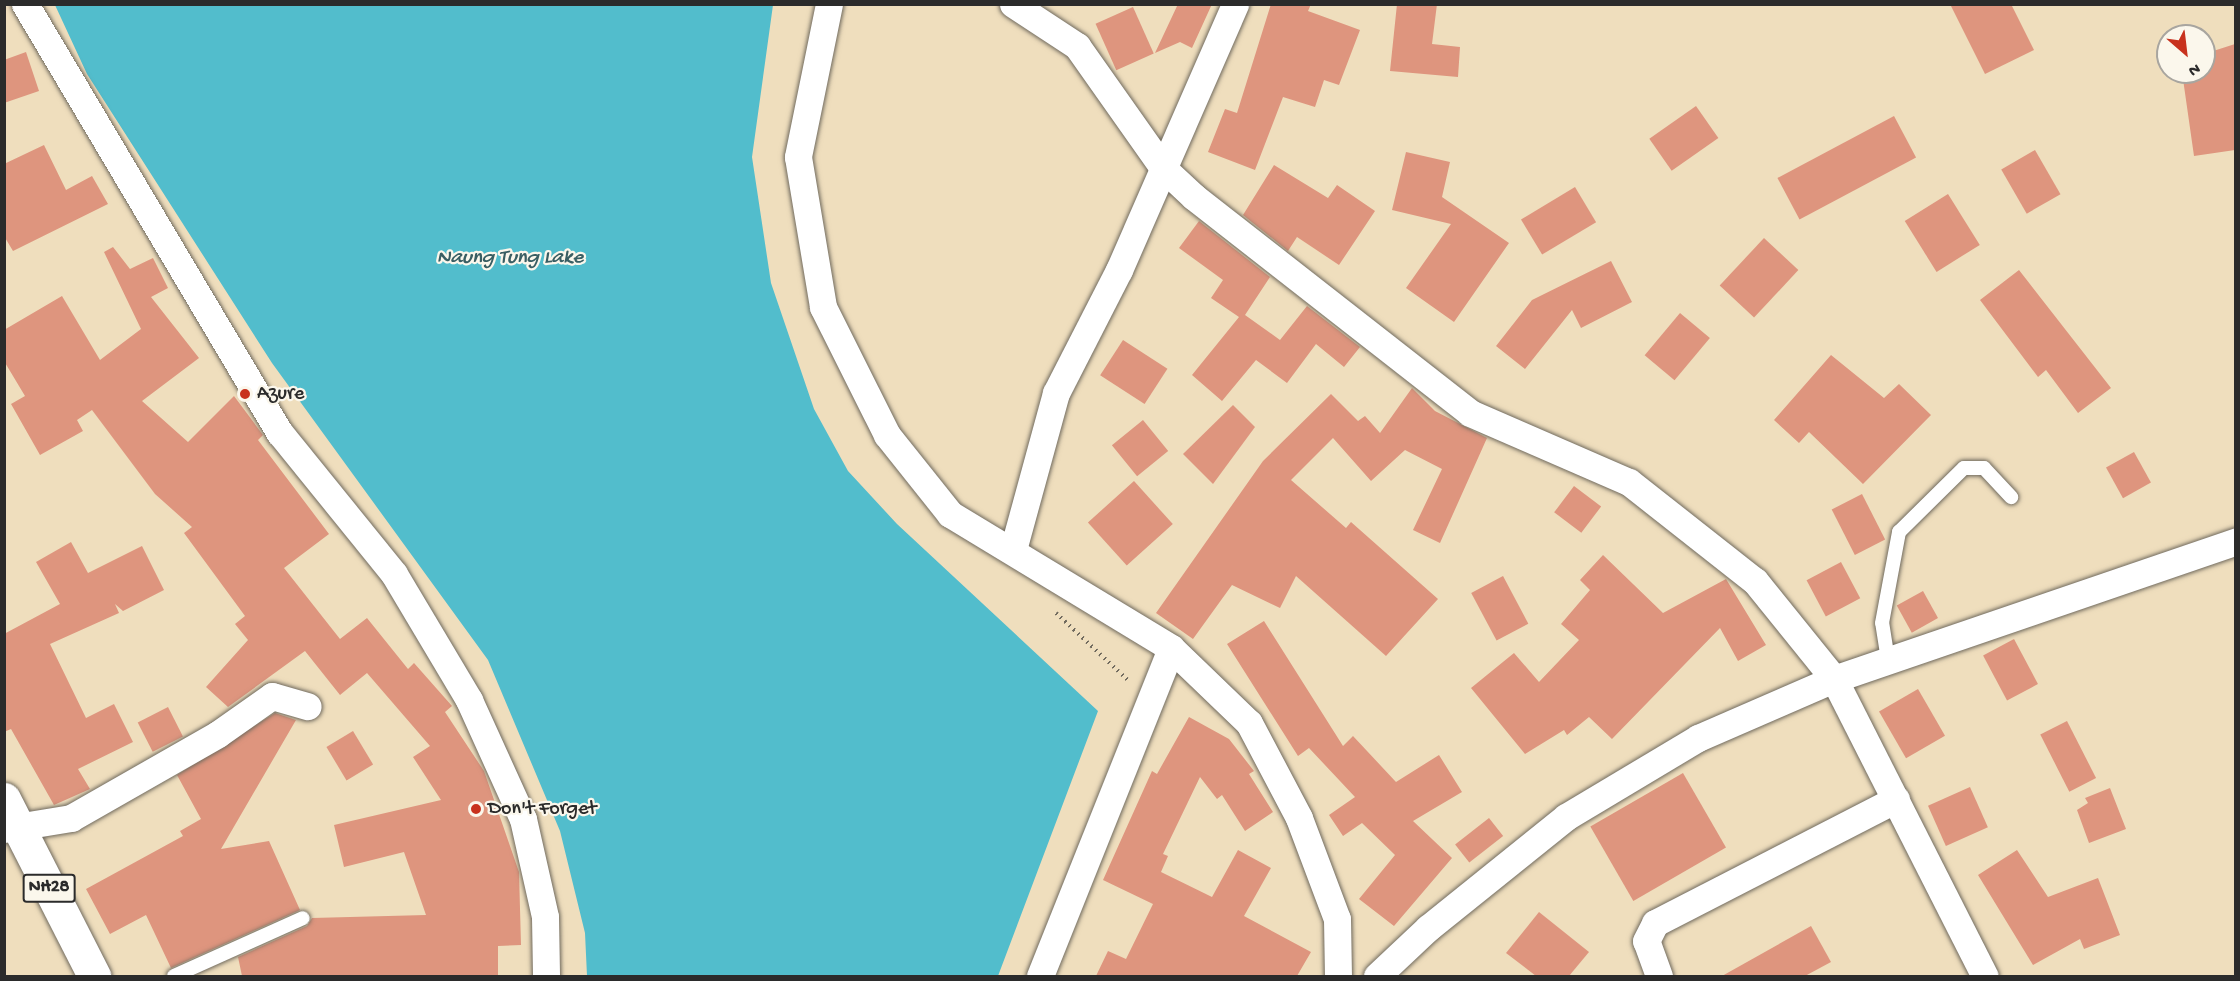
<!DOCTYPE html>
<style>
body{margin:0}
#map{position:relative;width:2240px;height:981px;overflow:hidden;background:#efdebd;font-family:"Gochi Hand",sans-serif}
div>[style]{position:absolute}
[style*='--x']{left:calc(var(--x)*1px);top:calc(var(--y)*1px);width:calc(var(--w)*1px);rotate:calc(var(--a)*1deg)}
.water>*{inset:0;background:#52bdcc}
.building>*{inset:0;background:#de957e;transform-origin:0 0}
.path>*{height:4px;margin-top:-2px;transform-origin:0;background:repeating-linear-gradient(90deg,#706a5e 0 1.5px,transparent 0 6px)}
.roads{filter:drop-shadow(0 0 2px #706a5e) drop-shadow(0 0 2px #706a5e)}
.service>*{height:14px;margin:-7px;padding:0 7px;transform-origin:7px;border-radius:7px;background:#fff}
.minor>*{height:27px;margin:-13.5px;padding:0 13.5px;transform-origin:13.5px;border-radius:13.5px;background:#fff}
.trunk>*{height:33px;margin:-16.5px;padding:0 16.5px;transform-origin:16.5px;border-radius:16.5px;background:#fff}
.dots>*{width:16px;height:16px;translate:-50% -50%;box-sizing:border-box;border:3px solid #fbf7ec;border-radius:50%}
span{translate:-50% -50%;white-space:nowrap;text-align:center;line-height:1.15;-webkit-text-stroke:4.5px #fbf7ec;paint-order:stroke}
.shield-label span{padding:2px 4px;background:#fbf7ec;border:2px solid;border-radius:4px;-webkit-text-stroke-width:0}
.shield-label{font-size:18px;color:#2b2b2b;font-weight:700}
.poi-label{font-size:20px;color:#2b2b2b}
.left{translate:0 -50%;text-align:left}
.water-label{font-size:21px;color:#395e63;font-style:italic}
.frame{position:absolute;inset:0;border:6px solid #2b2b2b;pointer-events:none}
.north{position:absolute;left:2156px;top:24px;width:60px;height:60px;box-sizing:border-box;background:#fbf7ec;border:2px solid #a8a59f;border-radius:50%;rotate:152deg;font-size:16px;font-weight:700;line-height:24px;text-align:center;color:#2b2b2b}
.north::after{content:'';display:block;margin:auto;width:21px;height:27px;background:#c8321e;clip-path:polygon(50% 0,100% 100%,50% 72%,0 100%)}
</style>
<div id="map">
<div class="water">
<i style="clip-path:polygon(55px 5px,773px 5px,752px 157px,771px 283px,814px 409px,848px 471px,897px 524px,1098px 711px,998px 976px,587px 976px,585px 933px,560px 831px,488px 660px,272px 363px,87px 74px)"></i>
</div>
<div class="building">
<i style="clip-path:polygon(1178px 4px,1212px 4px,1192px 48px,1180px 42px,1155px 53px)"></i>
<i style="clip-path:polygon(1271px 4px,1311px 4px,1308px 11px,1360px 30px,1339px 85px,1324px 80px,1315px 107px,1283px 97px,1255px 170px,1208px 152px,1225px 109px,1237px 113px)"></i>
<i style="clip-path:polygon(1397px 4px,1437px 4px,1432px 44px,1460px 47px,1458px 77px,1390px 71px)"></i>
<i style="clip-path:polygon(1950px 4px,2011px 4px,2034px 50px,1985px 74px)"></i>
<i style="left:1133px;top:7px;width:51px;height:41px;rotate:66deg"></i>
<i style="clip-path:polygon(2235px 44px,2235px 150px,2194px 156px,2182px 72px,2204px 72px,2204px 54px)"></i>
<i style="clip-path:polygon(26px 52px,39px 91px,4px 103px,4px 60px)"></i>
<i style="left:1696px;top:106px;width:39px;height:57px;rotate:55deg"></i>
<i style="left:1894px;top:116px;width:47px;height:132px;rotate:62deg"></i>
<i style="clip-path:polygon(44px 145px,66px 190px,92px 176px,108px 204px,13px 251px,4px 236px,4px 164px)"></i>
<i style="left:2035px;top:150px;width:51px;height:39px;rotate:60deg"></i>
<i style="clip-path:polygon(1406px 152px,1450px 162px,1442px 197px,1509px 243px,1454px 322px,1406px 288px,1451px 224px,1392px 210px)"></i>
<i style="clip-path:polygon(1274px 165px,1328px 198px,1337px 185px,1375px 211px,1339px 265px,1297px 237px,1288px 251px,1243px 215px)"></i>
<i style="left:1575px;top:187px;width:41px;height:63px;rotate:59deg"></i>
<i style="left:1948px;top:194px;width:60px;height:51px;rotate:58deg"></i>
<i style="clip-path:polygon(1199px 221px,1270px 277px,1245px 315px,1280px 340px,1307px 306px,1360px 347px,1344px 367px,1316px 344px,1287px 383px,1256px 360px,1222px 401px,1192px 375px,1239px 317px,1211px 298px,1223px 280px,1179px 248px)"></i>
<i style="left:1764px;top:238px;width:47px;height:65px;rotate:43deg"></i>
<i style="clip-path:polygon(113px 247px,130px 269px,153px 258px,168px 288px,151px 297px,199px 358px,142px 401px,188px 442px,234px 396px,263px 435px,258px 440px,329px 534px,284px 568px,340px 639px,367px 618px,408px 669px,414px 663px,452px 706px,445px 712px,484px 771px,519px 872px,521px 945px,498px 946px,498px 976px,242px 976px,238px 957px,307px 926px,312px 918px,426px 915px,404px 852px,344px 867px,334px 825px,441px 800px,413px 757px,430px 746px,367px 673px,340px 695px,305px 651px,228px 707px,206px 687px,248px 640px,235px 624px,245px 616px,184px 533px,192px 527px,155px 494px,92px 410px,77px 420px,83px 431px,40px 455px,11px 404px,25px 396px,4px 361px,4px 330px,62px 296px,100px 360px,141px 329px,104px 252px)"></i>
<i style="clip-path:polygon(1611px 261px,1632px 302px,1581px 328px,1572px 310px,1525px 369px,1496px 346px,1532px 300px)"></i>
<i style="clip-path:polygon(2019px 270px,2111px 388px,2078px 413px,2046px 370px,2038px 377px,1980px 300px)"></i>
<i style="left:1680px;top:313px;width:39px;height:55px;rotate:40deg"></i>
<i style="left:1123px;top:340px;width:53px;height:42px;rotate:33deg"></i>
<i style="clip-path:polygon(1831px 355px,1884px 398px,1899px 384px,1931px 415px,1863px 484px,1809px 432px,1799px 443px,1774px 420px)"></i>
<i style="clip-path:polygon(1412px 388px,1435px 411px,1487px 438px,1440px 543px,1413px 530px,1442px 469px,1405px 450px,1371px 481px,1333px 438px,1291px 480px,1346px 528px,1351px 522px,1438px 599px,1386px 656px,1296px 576px,1280px 608px,1232px 585px,1193px 639px,1156px 613px,1263px 461px,1331px 394px,1358px 421px,1365px 416px,1380px 433px)"></i>
<i style="clip-path:polygon(1233px 405px,1255px 427px,1213px 484px,1183px 454px)"></i>
<i style="left:1143px;top:420px;width:40px;height:40px;rotate:51deg"></i>
<i style="left:2134px;top:452px;width:35px;height:32px;rotate:61deg"></i>
<i style="left:1134px;top:481px;width:58px;height:62px;rotate:48deg"></i>
<i style="left:1574px;top:486px;width:34px;height:33px;rotate:37deg"></i>
<i style="left:1862px;top:494px;width:51px;height:34px;rotate:63deg"></i>
<i style="clip-path:polygon(71px 542px,88px 573px,142px 546px,164px 590px,123px 611px,115px 604px,119px 613px,50px 644px,86px 718px,114px 704px,133px 742px,78px 769px,90px 789px,54px 805px,11px 729px,4px 732px,4px 634px,60px 604px,36px 562px)"></i>
<i style="clip-path:polygon(1603px 555px,1663px 613px,1726px 579px,1766px 645px,1738px 661px,1720px 628px,1612px 739px,1589px 717px,1567px 735px,1564px 730px,1525px 754px,1471px 688px,1514px 653px,1539px 682px,1579px 640px,1561px 624px,1590px 590px,1580px 580px)"></i>
<i style="left:1841px;top:562px;width:41px;height:39px;rotate:62deg"></i>
<i style="left:1503px;top:576px;width:54px;height:36px;rotate:62deg"></i>
<i style="left:1923px;top:591px;width:31px;height:30px;rotate:61deg"></i>
<i style="clip-path:polygon(1264px 621px,1343px 746px,1353px 736px,1396px 782px,1439px 755px,1462px 792px,1413px 821px,1452px 858px,1394px 926px,1359px 899px,1395px 855px,1362px 823px,1343px 836px,1329px 815px,1355px 797px,1309px 748px,1298px 756px,1227px 644px)"></i>
<i style="left:2014px;top:639px;width:51px;height:35px;rotate:62deg"></i>
<i style="left:1918px;top:689px;width:54px;height:45px;rotate:60deg"></i>
<i style="left:168px;top:707px;width:33px;height:34px;rotate:63deg"></i>
<i style="clip-path:polygon(275px 713px,296px 720px,221px 849px,269px 841px,300px 910px,171px 968px,146px 915px,110px 934px,86px 889px,183px 836px,180px 831px,201px 819px,177px 775px)"></i>
<i style="clip-path:polygon(1189px 717px,1229px 739px,1254px 771px,1249px 774px,1273px 812px,1245px 831px,1222px 795px,1217px 799px,1200px 777px,1163px 854px,1168px 856px,1161px 872px,1212px 897px,1238px 850px,1271px 868px,1244px 916px,1311px 952px,1297px 976px,1096px 976px,1108px 951px,1126px 959px,1153px 904px,1103px 880px,1152px 771px,1157px 774px)"></i>
<i style="left:2067px;top:721px;width:64px;height:30px;rotate:63deg"></i>
<i style="left:353px;top:731px;width:39px;height:31px;rotate:59deg"></i>
<i style="left:1683px;top:773px;width:86px;height:107px;rotate:60deg"></i>
<i style="left:1970px;top:787px;width:44px;height:46px;rotate:66deg"></i>
<i style="clip-path:polygon(2110px 788px,2126px 829px,2089px 843px,2077px 810px,2088px 803px,2085px 798px)"></i>
<i style="left:1489px;top:818px;width:23px;height:43px;rotate:52deg"></i>
<i style="clip-path:polygon(2017px 850px,2048px 897px,2098px 878px,2120px 935px,2084px 949px,2080px 939px,2033px 965px,1978px 875px)"></i>
<i style="clip-path:polygon(1539px 912px,1589px 952px,1569px 976px,1536px 976px,1506px 953px)"></i>
<i style="clip-path:polygon(1811px 926px,1831px 962px,1805px 976px,1722px 976px)"></i>
</div>
<div class="path">
<i style="--x:1056;--y:613;--w:100;--a:43"></i>
</div>
<div class="roads">
<div class="service">
<i style="--x:1888;--y:660;--w:37;--a:-99"></i>
<i style="--x:1882;--y:623;--w:93;--a:-79.4"></i>
<i style="--x:1899;--y:532;--w:91;--a:-44.6"></i>
<i style="--x:1964;--y:468;--w:20;--a:0"></i>
<i style="--x:1984;--y:468;--w:40;--a:47"></i>
<i style="--x:174;--y:976;--w:141;--a:-24.2"></i>
</div>
<div class="minor">
<i style="--x:25;--y:4;--w:499;--a:59.3"></i>
<i style="--x:280;--y:433;--w:181;--a:51"></i>
<i style="--x:394;--y:574;--w:147;--a:59.2"></i>
<i style="--x:469;--y:700;--w:131;--a:65.6"></i>
<i style="--x:523;--y:819;--w:100;--a:77.3"></i>
<i style="--x:545;--y:917;--w:59;--a:89"></i>
<i style="--x:829;--y:4;--w:156;--a:101.5"></i>
<i style="--x:798;--y:157;--w:152;--a:80.5"></i>
<i style="--x:823;--y:307;--w:143;--a:63.4"></i>
<i style="--x:887;--y:435;--w:101;--a:51.4"></i>
<i style="--x:950;--y:514;--w:258;--a:31.2"></i>
<i style="--x:1171;--y:648;--w:108;--a:43.9"></i>
<i style="--x:1249;--y:723;--w:107;--a:62.2"></i>
<i style="--x:1299;--y:818;--w:108;--a:69.4"></i>
<i style="--x:1337;--y:919;--w:57;--a:89"></i>
<i style="--x:1013;--y:4;--w:77;--a:33.3"></i>
<i style="--x:1077;--y:46;--w:149;--a:54.8"></i>
<i style="--x:1163;--y:168;--w:42;--a:43.1"></i>
<i style="--x:1194;--y:197;--w:350;--a:38"></i>
<i style="--x:1470;--y:413;--w:173;--a:23.5"></i>
<i style="--x:1629;--y:482;--w:160;--a:38.2"></i>
<i style="--x:1755;--y:581;--w:126;--a:51.1"></i>
<i style="--x:1834;--y:679;--w:333;--a:63.1"></i>
<i style="--x:1013;--y:550;--w:163;--a:-74.7"></i>
<i style="--x:1056;--y:393;--w:138;--a:-62.9"></i>
<i style="--x:1119;--y:270;--w:290;--a:-66.4"></i>
<i style="--x:4;--y:829;--w:68;--a:-9.3"></i>
<i style="--x:71;--y:818;--w:169;--a:-29.7"></i>
<i style="--x:218;--y:734;--w:66;--a:-35.1"></i>
<i style="--x:272;--y:696;--w:37;--a:16"></i>
<i style="--x:1040;--y:976;--w:353;--a:-68.2"></i>
<i style="--x:1377;--y:976;--w:70;--a:-43.3"></i>
<i style="--x:1428;--y:928;--w:177;--a:-38.8"></i>
<i style="--x:1566;--y:817;--w:154;--a:-30.9"></i>
<i style="--x:1698;--y:738;--w:148;--a:-23.5"></i>
<i style="--x:1834;--y:679;--w:425;--a:-18.9"></i>
<i style="--x:1659;--y:976;--w:37;--a:-110"></i>
<i style="--x:1646;--y:941;--w:20;--a:-63"></i>
<i style="--x:1655;--y:923;--w:271;--a:-27.2"></i>
</div>
<div class="trunk">
<i style="--x:4;--y:799;--w:199;--a:63"></i>
</div>
</div>
<div class="dots">
<i style="left:245px;top:394px;background:#c8321e"></i>
<i style="left:476px;top:809px;background:#c8321e"></i>
</div>
<div class="shield-label">
<span style="left:49px;top:888px">NH28</span>
</div>
<div class="poi-label">
<span class="left" style="left:257px;top:394px">Azure</span>
<span class="left" style="left:488px;top:809px">Don't Forget</span>
</div>
<div class="water-label">
<span style="left:510px;top:259px">Naung Tung Lake</span>
</div>
<div class="frame"></div>
<div class="north">N</div>
</div>
